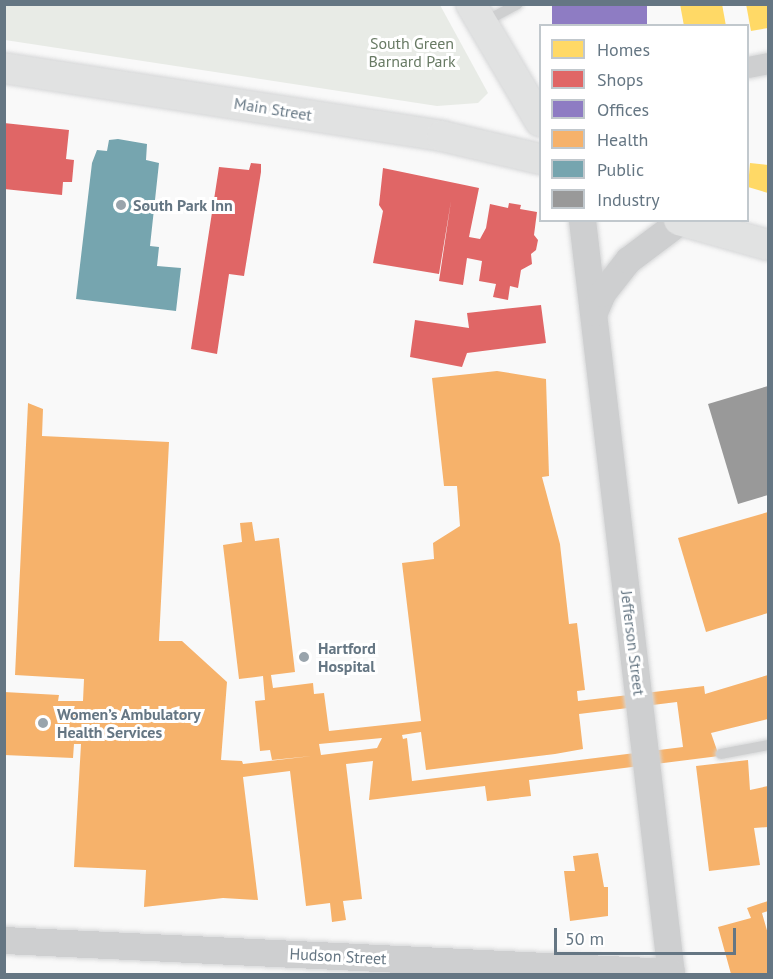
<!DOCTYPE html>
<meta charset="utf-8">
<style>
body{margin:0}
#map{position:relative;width:773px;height:979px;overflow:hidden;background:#f9f9f9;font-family:"PT Sans",sans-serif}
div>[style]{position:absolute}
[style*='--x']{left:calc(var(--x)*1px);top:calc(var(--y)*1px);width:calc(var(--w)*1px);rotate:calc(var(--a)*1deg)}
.green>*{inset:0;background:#e8ebe6}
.homes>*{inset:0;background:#ffd966}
.shops>*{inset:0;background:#e06666}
.offices>*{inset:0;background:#8e7cc3;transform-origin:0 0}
.health>*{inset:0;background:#f6b26b}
.public>*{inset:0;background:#76a5af}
.industry>*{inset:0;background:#999}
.path>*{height:4px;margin-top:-2px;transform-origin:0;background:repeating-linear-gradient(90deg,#cbcccd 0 3px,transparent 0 6px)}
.roads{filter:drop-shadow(0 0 2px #d5d6d7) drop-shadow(0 0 2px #d5d6d7)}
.service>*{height:10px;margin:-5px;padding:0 5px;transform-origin:5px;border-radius:5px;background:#cecfd0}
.minor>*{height:21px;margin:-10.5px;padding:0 10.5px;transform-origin:10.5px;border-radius:10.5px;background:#cecfd0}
.tertiary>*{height:27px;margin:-13.5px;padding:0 13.5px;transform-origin:13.5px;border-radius:13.5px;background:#cecfd0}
.secondary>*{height:30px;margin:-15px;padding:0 15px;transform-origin:15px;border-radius:15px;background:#e1e2e2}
.dots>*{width:16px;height:16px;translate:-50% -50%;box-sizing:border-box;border:3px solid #fff;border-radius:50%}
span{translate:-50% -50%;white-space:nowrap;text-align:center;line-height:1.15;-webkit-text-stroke:6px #fff;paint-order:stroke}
.park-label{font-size:16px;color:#687a64}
.street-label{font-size:16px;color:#657683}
.poi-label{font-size:16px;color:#657683;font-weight:700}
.left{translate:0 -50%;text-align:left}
.frame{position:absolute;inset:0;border:6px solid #657683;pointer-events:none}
.legend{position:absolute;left:539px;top:24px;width:210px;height:198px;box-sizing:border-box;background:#fff;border:2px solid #c1c8cd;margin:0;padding:8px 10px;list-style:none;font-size:18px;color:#657683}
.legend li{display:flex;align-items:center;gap:12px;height:30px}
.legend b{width:30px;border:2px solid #c1c8cd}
.scale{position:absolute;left:554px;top:928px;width:182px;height:27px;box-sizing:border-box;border:3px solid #657683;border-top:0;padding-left:8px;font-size:18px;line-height:21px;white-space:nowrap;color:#657683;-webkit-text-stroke:4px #fff;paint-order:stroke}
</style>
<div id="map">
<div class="green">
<i style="clip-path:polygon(4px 5px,440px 5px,488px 93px,478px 103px,437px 106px,5px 40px)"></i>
</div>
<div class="homes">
<i style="clip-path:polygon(680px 4px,722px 4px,726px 26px,684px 26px)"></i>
<i style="clip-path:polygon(746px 4px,768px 4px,768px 28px,751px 31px)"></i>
<i style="clip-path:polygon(750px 163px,768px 165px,768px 193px,748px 187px)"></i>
</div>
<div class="shops">
<i style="clip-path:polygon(4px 123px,69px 130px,66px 159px,74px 160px,72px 182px,63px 182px,62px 195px,4px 189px)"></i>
<i style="clip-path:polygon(251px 163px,261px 164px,261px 172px,244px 276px,229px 274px,217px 354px,191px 349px,219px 167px,249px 170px)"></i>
<i style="clip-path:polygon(383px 168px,479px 188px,469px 237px,480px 239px,486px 228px,490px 204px,508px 208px,509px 203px,521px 205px,520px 209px,537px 212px,534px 235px,538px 240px,536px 250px,531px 254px,532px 264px,521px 270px,518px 288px,510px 286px,508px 300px,493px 297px,496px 284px,479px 281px,482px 261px,467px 258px,463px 285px,439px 281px,451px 201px,439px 274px,373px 263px,383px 211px,379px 205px)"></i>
<i style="clip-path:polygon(541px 305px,546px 343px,467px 353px,462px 367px,410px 357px,415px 320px,469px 328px,467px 313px)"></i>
</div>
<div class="offices">
<i style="left:552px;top:4px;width:95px;height:22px"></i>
</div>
<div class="health">
<i style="clip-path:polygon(evenodd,497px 371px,546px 379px,549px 476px,542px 477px,560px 544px,569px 624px,577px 623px,585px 690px,577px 691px,578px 701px,704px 686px,705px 694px,768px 675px,768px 719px,711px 733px,719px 756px,529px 780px,531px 796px,487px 801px,485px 786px,369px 800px,373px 761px,346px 764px,362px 899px,343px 901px,346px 920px,332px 922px,330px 903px,306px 906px,290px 771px,243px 777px,258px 900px,223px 898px,144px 907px,146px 870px,74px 867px,81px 744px,74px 744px,73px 758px,4px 755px,4px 692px,59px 695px,58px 701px,83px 701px,84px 679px,15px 675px,28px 403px,43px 409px,42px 436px,169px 442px,159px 641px,182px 641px,227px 682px,221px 760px,242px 761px,243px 764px,312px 756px,272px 760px,270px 750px,260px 751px,255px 701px,265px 700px,263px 676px,239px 679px,223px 545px,242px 542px,240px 523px,252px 522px,255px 541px,279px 538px,295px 672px,271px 675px,273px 688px,313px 683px,314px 694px,324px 693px,329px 731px,421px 721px,402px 563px,434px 559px,433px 543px,460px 526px,457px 486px,444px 486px,432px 378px,497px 371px,677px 702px,683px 747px,412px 781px,407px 738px,403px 739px,402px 735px,421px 732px,426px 770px,555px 754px,583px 749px,579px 714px,677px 702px,497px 371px,382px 738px,377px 748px,321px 755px,319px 744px,382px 738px)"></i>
<i style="clip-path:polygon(768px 512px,768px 613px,706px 632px,678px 538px)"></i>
<i style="clip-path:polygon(748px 760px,750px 790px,768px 786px,768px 827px,754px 828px,760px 865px,709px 871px,696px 766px)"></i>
<i style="clip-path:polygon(598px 853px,604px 887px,608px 887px,608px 916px,570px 921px,564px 871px,575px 871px,573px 856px)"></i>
<i style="clip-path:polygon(768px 901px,768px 911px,762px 913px,768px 934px,768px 974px,731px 974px,718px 927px,751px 918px,747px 908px)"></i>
</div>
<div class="public">
<i style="clip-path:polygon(118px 139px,147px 144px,146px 160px,159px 163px,150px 246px,159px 247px,157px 266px,181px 268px,176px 311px,76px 299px,92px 163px,97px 150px,107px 151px,109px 140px)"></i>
</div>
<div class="industry">
<i style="clip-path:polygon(768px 386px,768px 495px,738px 504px,708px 404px)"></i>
</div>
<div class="path">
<i style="--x:300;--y:5;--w:1;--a:-90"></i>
</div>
<div class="roads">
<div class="service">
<i style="--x:484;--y:22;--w:38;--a:-28"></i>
<i style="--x:721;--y:754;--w:48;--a:-10.8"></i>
</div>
<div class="minor">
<i style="--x:748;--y:67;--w:20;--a:-11"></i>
</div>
<div class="tertiary">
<i style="--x:582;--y:220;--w:759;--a:83.27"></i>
<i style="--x:594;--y:312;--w:21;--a:-67"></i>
<i style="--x:602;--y:293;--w:42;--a:-51.8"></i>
<i style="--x:628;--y:260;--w:65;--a:-36.9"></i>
<i style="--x:4;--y:940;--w:668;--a:2.75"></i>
</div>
<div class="secondary">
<i style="--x:471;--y:4;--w:136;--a:59.5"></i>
<i style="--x:4;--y:68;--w:443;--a:8.8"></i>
<i style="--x:442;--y:136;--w:101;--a:13.2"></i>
<i style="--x:679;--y:220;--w:92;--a:15.7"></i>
</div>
</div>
<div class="dots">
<i style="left:121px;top:205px;background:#99a4ac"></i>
<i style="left:304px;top:657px;background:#99a4ac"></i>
<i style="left:43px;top:723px;background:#99a4ac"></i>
</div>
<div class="park-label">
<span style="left:412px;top:52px">South Green<br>Barnard Park</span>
</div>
<div class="street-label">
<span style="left:273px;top:109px;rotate:9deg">Main Street</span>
<span style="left:633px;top:643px;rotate:83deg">Jefferson Street</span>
<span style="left:338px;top:956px;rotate:3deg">Hudson Street</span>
</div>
<div class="poi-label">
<span class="left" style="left:133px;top:205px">South Park Inn</span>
<span class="left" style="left:318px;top:657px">Hartford<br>Hospital</span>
<span class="left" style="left:57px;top:723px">Women’s Ambulatory<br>Health Services</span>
</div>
<div class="frame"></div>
<ul class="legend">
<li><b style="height:16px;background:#ffd966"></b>Homes</li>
<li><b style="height:16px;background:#e06666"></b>Shops</li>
<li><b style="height:16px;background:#8e7cc3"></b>Offices</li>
<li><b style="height:16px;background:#f6b26b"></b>Health</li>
<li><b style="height:16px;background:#76a5af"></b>Public</li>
<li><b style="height:16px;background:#999"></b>Industry</li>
</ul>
<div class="scale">50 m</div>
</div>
